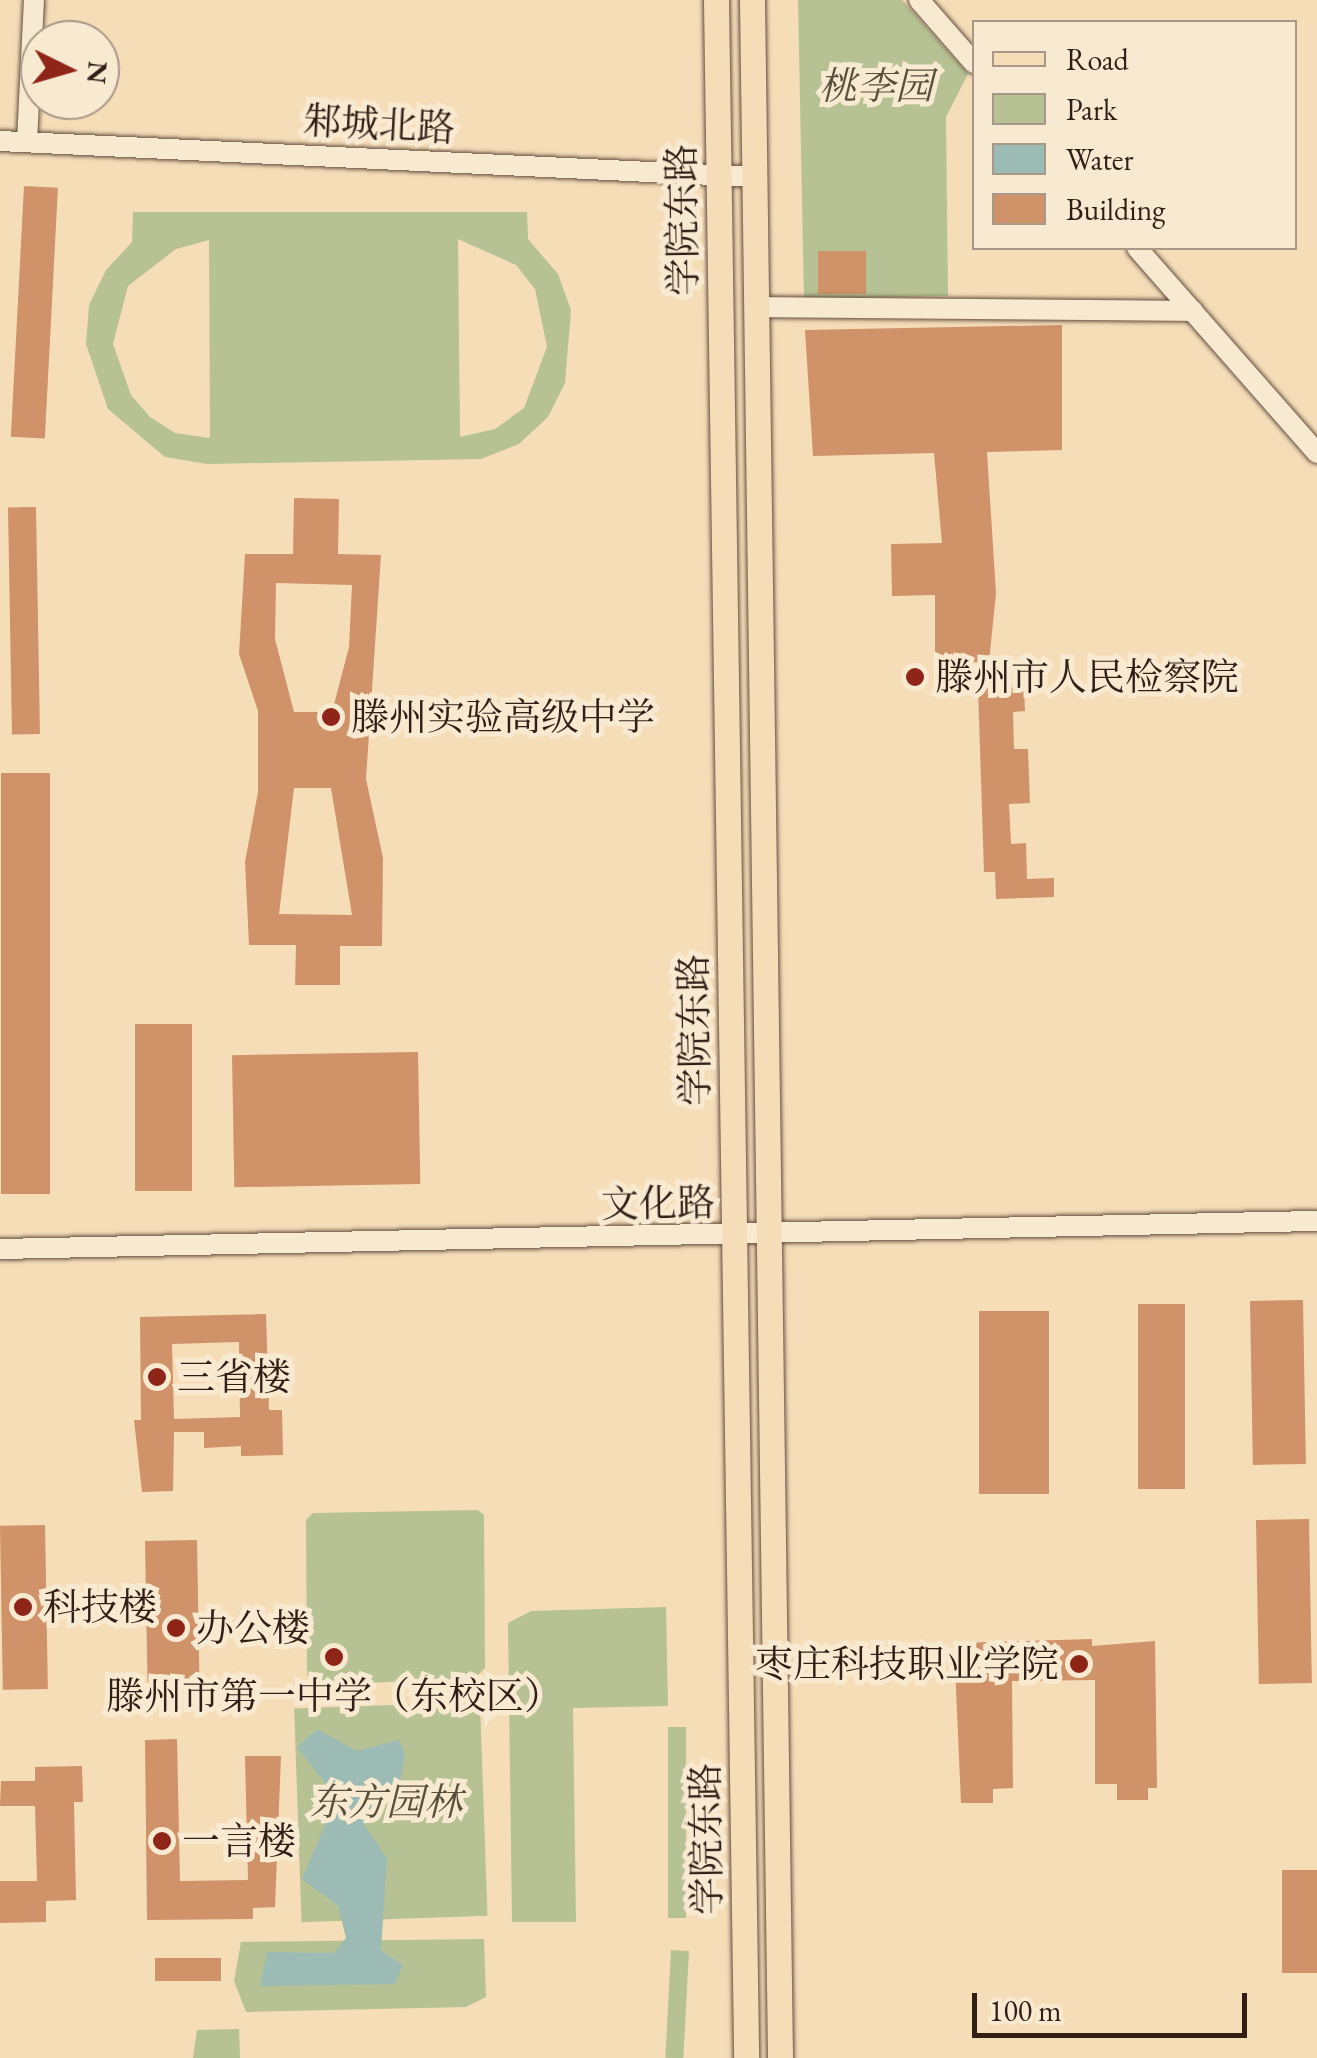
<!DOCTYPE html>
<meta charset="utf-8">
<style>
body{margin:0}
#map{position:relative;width:1317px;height:2058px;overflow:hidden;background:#f5ddb8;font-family:"EB Garamond","Noto Serif SC",serif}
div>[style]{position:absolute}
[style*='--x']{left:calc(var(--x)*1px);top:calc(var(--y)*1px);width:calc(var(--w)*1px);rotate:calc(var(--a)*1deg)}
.green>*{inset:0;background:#b6c293;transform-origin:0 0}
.water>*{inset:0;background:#9dbbb5}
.building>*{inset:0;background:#cf9269;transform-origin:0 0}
.roads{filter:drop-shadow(0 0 2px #624e3f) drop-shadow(0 0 2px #624e3f)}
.minor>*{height:20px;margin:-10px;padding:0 10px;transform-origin:10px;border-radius:10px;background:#f8e9d1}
.major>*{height:25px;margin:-12.5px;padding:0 12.5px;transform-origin:12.5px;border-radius:12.5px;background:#f5ddb8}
.dots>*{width:28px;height:28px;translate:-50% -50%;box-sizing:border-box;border:5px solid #f8e9d1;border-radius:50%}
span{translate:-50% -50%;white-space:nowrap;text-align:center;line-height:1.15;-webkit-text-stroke:10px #f8e9d1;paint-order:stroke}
.park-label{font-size:38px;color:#59503c;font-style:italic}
.street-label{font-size:38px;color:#311f17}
.poi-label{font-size:38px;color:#311f17}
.left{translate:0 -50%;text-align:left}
.right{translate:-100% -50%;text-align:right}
.legend{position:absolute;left:972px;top:20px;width:325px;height:230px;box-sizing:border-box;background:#f8e9d1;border:2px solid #a89887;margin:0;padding:12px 18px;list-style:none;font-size:30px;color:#311f17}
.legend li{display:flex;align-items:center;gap:20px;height:50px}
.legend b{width:50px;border:2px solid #a89887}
.north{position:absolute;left:20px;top:20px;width:100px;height:100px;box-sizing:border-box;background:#f8e9d1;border:2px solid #a89887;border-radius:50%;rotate:95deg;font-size:28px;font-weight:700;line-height:40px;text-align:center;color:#311f17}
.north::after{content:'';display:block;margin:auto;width:35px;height:45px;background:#8f2418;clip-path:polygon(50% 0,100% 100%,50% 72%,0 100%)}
.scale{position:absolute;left:972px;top:1993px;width:275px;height:45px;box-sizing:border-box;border:5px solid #311f17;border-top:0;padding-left:12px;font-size:30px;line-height:35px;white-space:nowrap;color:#311f17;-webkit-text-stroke:8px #f8e9d1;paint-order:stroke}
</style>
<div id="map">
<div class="green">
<i style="clip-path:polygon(798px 0,902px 0,968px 74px,946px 117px,948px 296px,804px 299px)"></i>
<i style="clip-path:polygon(evenodd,133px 212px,527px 212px,528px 239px,558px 274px,571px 310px,565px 383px,548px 417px,519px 444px,481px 459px,207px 464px,165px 457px,108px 409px,86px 344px,89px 305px,106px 270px,132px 242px,133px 212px,458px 239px,516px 265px,535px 289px,547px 347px,524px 408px,495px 429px,460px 437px,458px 239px,133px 212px,209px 240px,210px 437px,209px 438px,175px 433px,150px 417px,131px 395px,113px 344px,128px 286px,176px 249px,209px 240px)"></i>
<i style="clip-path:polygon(478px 1510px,484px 1515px,485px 1668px,475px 1678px,323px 1685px,307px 1675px,306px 1520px,313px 1513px)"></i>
<i style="clip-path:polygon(666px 1607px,668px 1706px,573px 1708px,576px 1922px,512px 1922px,508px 1623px,531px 1611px)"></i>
<i style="left:480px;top:1702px;width:214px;height:186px;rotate:88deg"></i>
<i style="left:668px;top:1727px;width:18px;height:191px"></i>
<i style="clip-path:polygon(484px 1939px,486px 1997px,466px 2007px,246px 2012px,234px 1981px,241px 1942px)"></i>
<i style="left:671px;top:1950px;width:18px;height:108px;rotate:3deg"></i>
<i style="clip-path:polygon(239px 2029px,240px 2058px,193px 2058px,197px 2030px)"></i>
</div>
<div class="water">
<i style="clip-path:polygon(317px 1729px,357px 1751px,399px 1740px,405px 1754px,399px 1789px,368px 1810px,364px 1824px,387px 1858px,381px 1950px,403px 1965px,395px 1984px,260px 1986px,267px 1952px,334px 1953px,346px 1938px,338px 1906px,302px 1879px,326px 1823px,329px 1788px,297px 1747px)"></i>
</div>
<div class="building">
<i style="left:24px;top:186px;width:34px;height:251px;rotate:3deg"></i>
<i style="left:818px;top:251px;width:48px;height:43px"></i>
<i style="clip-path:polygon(1062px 325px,1062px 450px,987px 452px,996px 593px,989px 662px,935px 663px,935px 595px,892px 596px,891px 544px,942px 543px,934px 453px,813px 456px,805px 330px)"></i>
<i style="clip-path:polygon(evenodd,294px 498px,339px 499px,338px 554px,381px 555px,366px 779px,383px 858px,382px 946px,340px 946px,340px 985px,295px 985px,296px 945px,249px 945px,245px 862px,258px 792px,258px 711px,239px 654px,245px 554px,293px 554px,294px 498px,276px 583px,352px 585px,349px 647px,332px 712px,294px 712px,275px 639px,276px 583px,294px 498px,294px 788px,331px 788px,352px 915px,279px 914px,294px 788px)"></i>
<i style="left:36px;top:507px;width:227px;height:28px;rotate:89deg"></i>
<i style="clip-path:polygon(1024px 687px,1025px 711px,1013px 712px,1014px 749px,1028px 749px,1030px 803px,1009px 804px,1011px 844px,1026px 843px,1027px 879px,1054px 878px,1054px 897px,996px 899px,995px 872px,984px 872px,978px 688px)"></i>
<i style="left:50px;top:773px;width:421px;height:49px;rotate:90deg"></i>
<i style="left:135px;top:1024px;width:57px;height:167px"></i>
<i style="left:418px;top:1052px;width:132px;height:186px;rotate:89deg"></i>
<i style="left:1303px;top:1300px;width:164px;height:53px;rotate:89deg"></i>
<i style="left:1138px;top:1304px;width:47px;height:185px"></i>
<i style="left:1049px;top:1311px;width:183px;height:70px;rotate:90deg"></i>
<i style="clip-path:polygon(evenodd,266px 1314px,269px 1410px,282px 1410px,283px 1455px,241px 1456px,241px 1446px,204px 1448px,204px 1432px,174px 1432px,173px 1491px,142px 1492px,134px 1420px,141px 1420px,140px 1317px,266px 1314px,239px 1342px,240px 1417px,174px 1419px,172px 1344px,239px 1342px)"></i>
<i style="left:1309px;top:1519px;width:164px;height:53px;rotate:89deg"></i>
<i style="left:45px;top:1525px;width:164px;height:45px;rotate:89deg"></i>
<i style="left:197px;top:1540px;width:146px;height:52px;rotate:89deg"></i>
<i style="clip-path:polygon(1092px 1639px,1092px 1646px,1155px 1641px,1157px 1788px,1148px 1788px,1148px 1800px,1117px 1800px,1117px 1784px,1095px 1784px,1095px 1680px,1012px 1681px,1013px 1788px,993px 1789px,993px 1803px,961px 1803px,954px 1643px)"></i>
<i style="clip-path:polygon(177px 1739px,180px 1881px,248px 1880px,245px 1756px,281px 1756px,275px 1907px,253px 1908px,253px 1919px,147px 1920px,145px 1740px)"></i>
<i style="clip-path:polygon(82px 1766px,83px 1802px,74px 1802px,76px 1900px,46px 1901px,46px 1922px,0 1923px,0 1881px,37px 1881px,35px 1806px,0 1806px,1px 1781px,35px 1781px,35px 1767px)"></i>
<i style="left:1282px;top:1870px;width:35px;height:103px"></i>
<i style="left:155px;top:1958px;width:66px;height:23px"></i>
</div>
<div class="roads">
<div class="minor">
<i style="--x:919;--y:0;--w:84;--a:48.9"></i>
<i style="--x:0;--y:141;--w:755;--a:2.73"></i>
<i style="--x:27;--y:142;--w:142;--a:-87.2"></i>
<i style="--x:1137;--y:248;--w:273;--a:48.7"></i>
<i style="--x:756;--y:307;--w:437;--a:0.5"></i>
<i style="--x:0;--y:1249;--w:1317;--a:-1.22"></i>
</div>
<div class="major">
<i style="--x:716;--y:0;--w:2058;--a:89.16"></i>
<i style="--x:752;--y:0;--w:2058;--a:89.22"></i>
</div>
</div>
<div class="dots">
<i style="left:915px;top:677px;background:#8f2418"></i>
<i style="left:331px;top:717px;background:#8f2418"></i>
<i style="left:157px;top:1377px;background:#8f2418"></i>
<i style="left:23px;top:1607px;background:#8f2418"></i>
<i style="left:176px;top:1628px;background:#8f2418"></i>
<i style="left:334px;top:1657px;background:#8f2418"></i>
<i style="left:1079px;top:1664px;background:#8f2418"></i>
<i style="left:162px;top:1841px;background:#8f2418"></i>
</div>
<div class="park-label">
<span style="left:876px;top:86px">桃李园</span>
<span style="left:386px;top:1802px">东方园林</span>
</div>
<div class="street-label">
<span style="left:379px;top:124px;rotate:3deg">邾城北路</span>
<span style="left:682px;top:220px;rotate:-91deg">学院东路</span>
<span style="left:694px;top:1030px;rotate:-91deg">学院东路</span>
<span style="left:658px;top:1203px;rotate:-1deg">文化路</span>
<span style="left:706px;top:1839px;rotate:-91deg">学院东路</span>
</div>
<div class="poi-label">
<span class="left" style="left:935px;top:677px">滕州市人民检察院</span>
<span class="left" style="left:351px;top:717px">滕州实验高级中学</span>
<span class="left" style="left:177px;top:1377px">三省楼</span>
<span class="left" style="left:43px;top:1607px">科技楼</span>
<span class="left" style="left:196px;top:1628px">办公楼</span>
<span class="right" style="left:1059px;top:1664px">枣庄科技职业学院</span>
<span style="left:334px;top:1696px">滕州市第一中学（东校区）</span>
<span class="left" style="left:182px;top:1841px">一言楼</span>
</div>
<ul class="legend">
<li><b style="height:12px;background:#f5ddb8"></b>Road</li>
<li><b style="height:28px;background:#b6c293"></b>Park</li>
<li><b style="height:28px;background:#9dbbb5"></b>Water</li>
<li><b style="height:28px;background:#cf9269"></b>Building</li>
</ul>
<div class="north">N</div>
<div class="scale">100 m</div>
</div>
